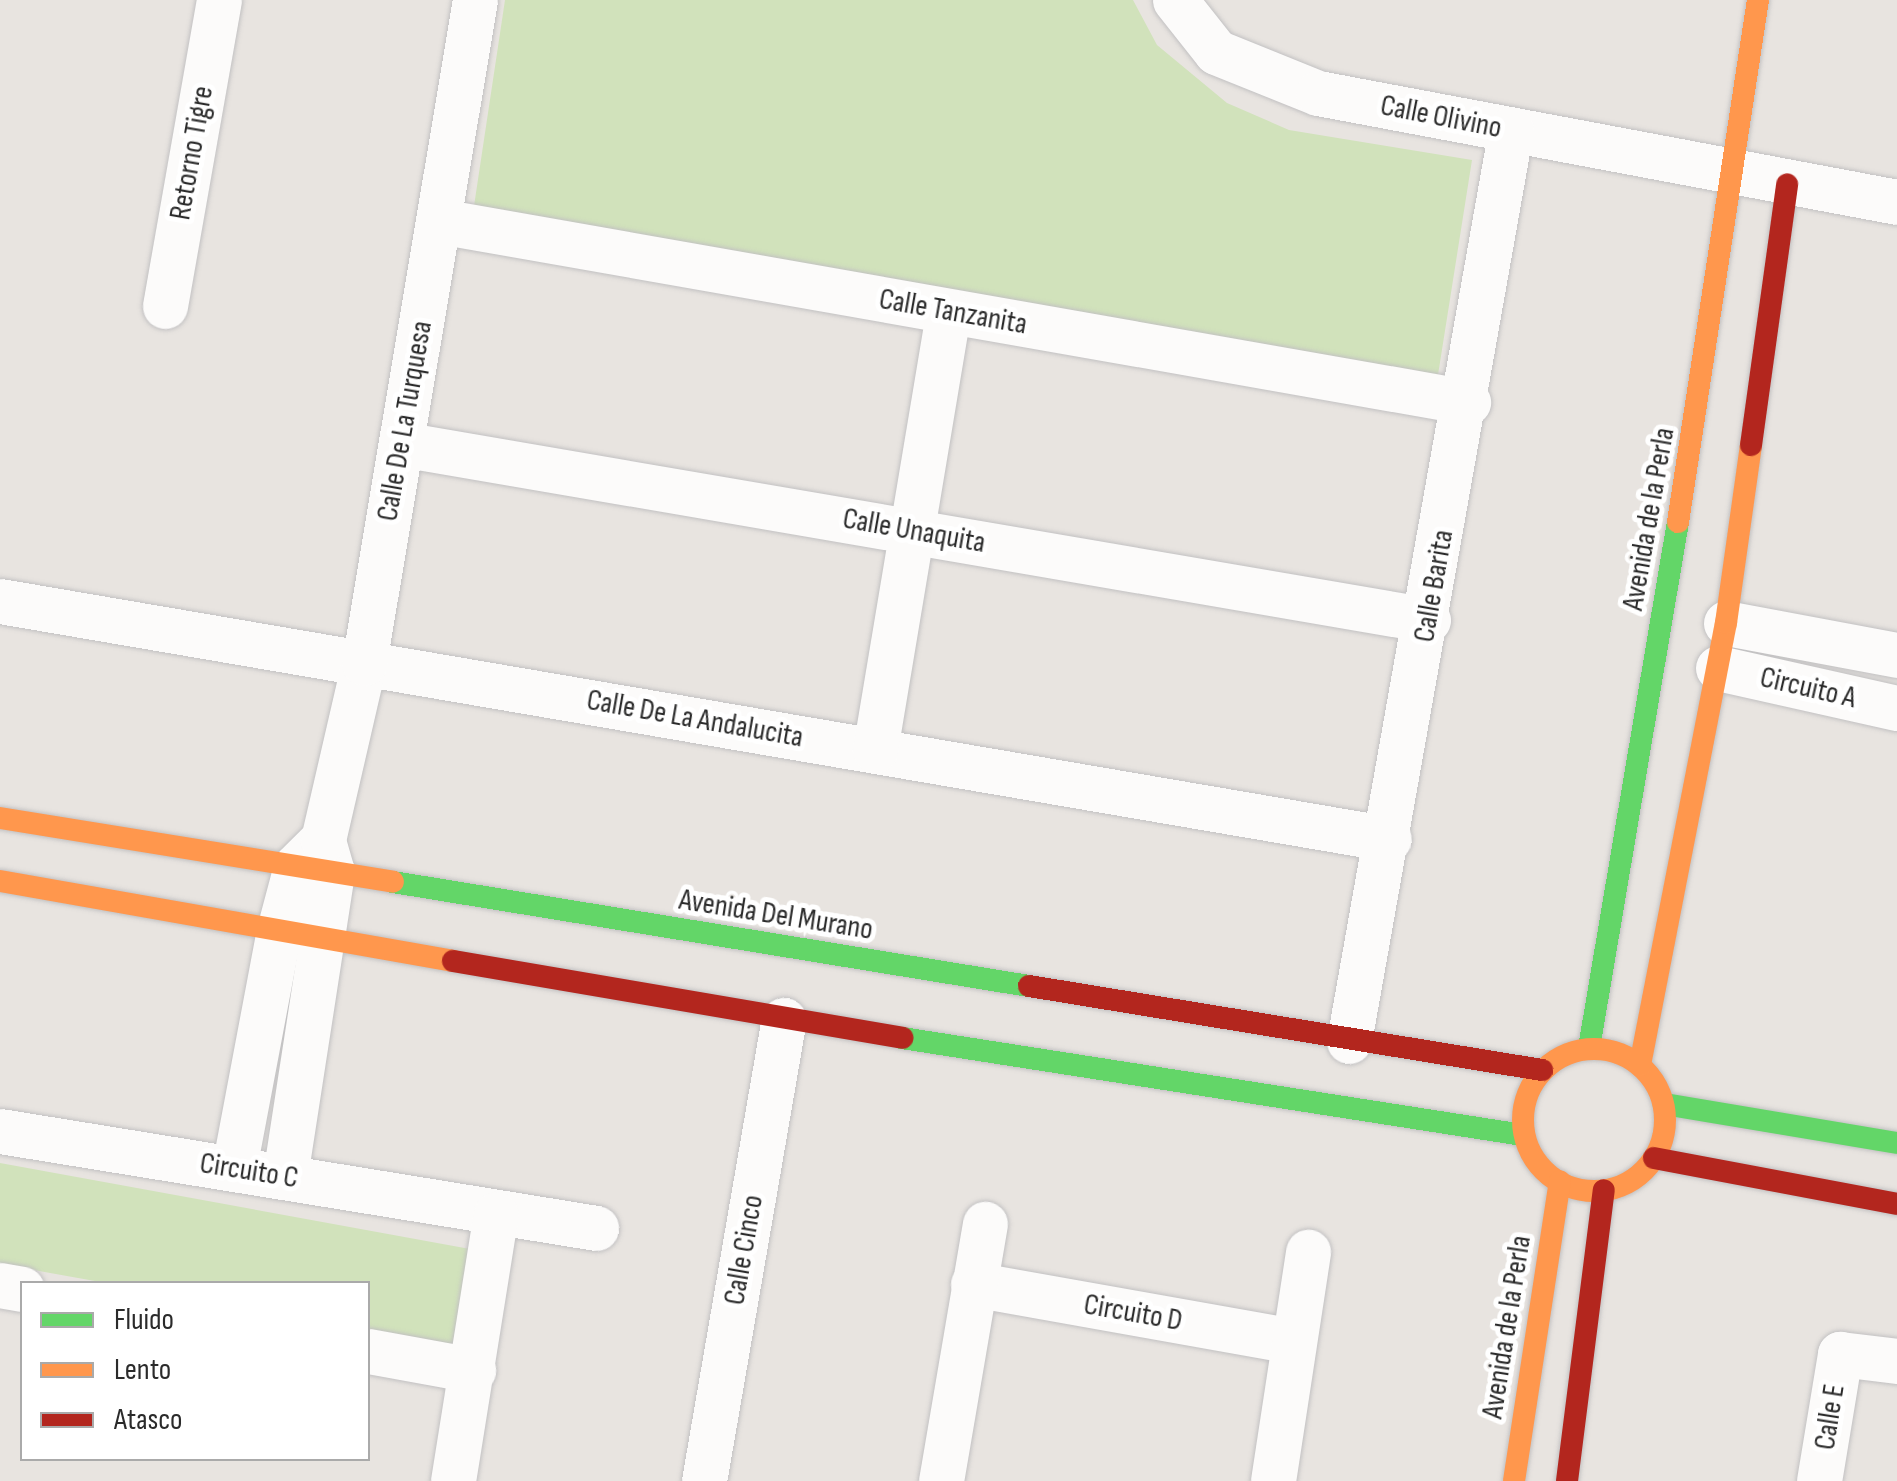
<!DOCTYPE html>
<style>
body{margin:0}
#map{position:relative;width:1897px;height:1481px;overflow:hidden;background:#e8e4e0;font-family:"Sofia Sans Condensed",sans-serif}
div>[style]{position:absolute}
[style*='--x']{left:calc(var(--x)*1px);top:calc(var(--y)*1px);width:calc(var(--w)*1px);rotate:calc(var(--a)*1deg)}
.green>*{inset:0;background:#d1e2bb}
.roads{filter:drop-shadow(0 0 2px #c2c1c2) drop-shadow(0 0 2px #c2c1c2)}
.street>*{height:45px;margin:-22.5px;padding:0 22.5px;transform-origin:22.5px;border-radius:22.5px;background:#fcfbfa}
.fast>*{height:22px;margin:-11px;padding:0 11px;transform-origin:11px;border-radius:11px;background:#63d668}
.slow>*{height:22px;margin:-11px;padding:0 11px;transform-origin:11px;border-radius:11px;background:#ff974d}
.slow>.ring{margin:-11px;padding:0;box-sizing:content-box;background:none;border:22px solid #ff974d;border-radius:50%}
.jam>*{height:22px;margin:-11px;padding:0 11px;transform-origin:11px;border-radius:11px;background:#b3261e}
span{translate:-50% -50%;white-space:nowrap;text-align:center;line-height:1.15;-webkit-text-stroke:10px #fff;paint-order:stroke}
.street-label{font-size:30px;color:#2b2b2b}
.legend{position:absolute;left:20px;top:1281px;width:350px;height:180px;box-sizing:border-box;background:#fff;border:2px solid #aaa;margin:0;padding:12px 18px;list-style:none;font-size:30px;color:#2b2b2b}
.legend li{display:flex;align-items:center;gap:20px;height:50px}
.legend b{width:50px;border:2px solid #aaa}
</style>
<div id="map">
<div class="green">
<i style="clip-path:polygon(505px 0,1133px 0,1157px 45px,1227px 103px,1289px 130px,1472px 160px,1438px 375px,474px 206px)"></i>
<i style="clip-path:polygon(0 1163px,470px 1249px,452px 1347px,368px 1331px,368px 1284px,106px 1283px,0 1264px)"></i>
</div>
<div class="roads">
<div class="street">
<i style="--x:1175;--y:0;--w:66;--a:51.7"></i>
<i style="--x:1216;--y:52;--w:110;--a:21.9"></i>
<i style="--x:1318;--y:93;--w:589;--a:10.66"></i>
<i style="--x:439;--y:221;--w:1045;--a:9.98"></i>
<i style="--x:165;--y:306;--w:311;--a:-80"></i>
<i style="--x:401;--y:444;--w:1042;--a:9.72"></i>
<i style="--x:0;--y:601;--w:1409;--a:9.72"></i>
<i style="--x:1726;--y:623;--w:174;--a:10.6"></i>
<i style="--x:1718;--y:668;--w:183;--a:12.6"></i>
<i style="--x:875;--y:750;--w:444;--a:-80.5"></i>
<i style="--x:1349;--y:1041;--w:926;--a:-79.93"></i>
<i style="--x:0;--y:1131;--w:604;--a:9.24"></i>
<i style="--x:234;--y:1168;--w:242;--a:-79.3"></i>
<i style="--x:279;--y:930;--w:66;--a:-75.1"></i>
<i style="--x:296;--y:866;--w:31;--a:-45"></i>
<i style="--x:285;--y:1176;--w:308;--a:-81.2"></i>
<i style="--x:332;--y:872;--w:33;--a:-106"></i>
<i style="--x:323;--y:840;--w:182;--a:-77"></i>
<i style="--x:364;--y:663;--w:672;--a:-80.5"></i>
<i style="--x:973;--y:1284;--w:324;--a:10.1"></i>
<i style="--x:0;--y:1285;--w:22;--a:10"></i>
<i style="--x:368;--y:1351;--w:107;--a:10.3"></i>
<i style="--x:453;--y:1481;--w:270;--a:-80.9"></i>
<i style="--x:704;--y:1481;--w:468;--a:-80.2"></i>
<i style="--x:941;--y:1481;--w:261;--a:-80.3"></i>
<i style="--x:1273;--y:1481;--w:232;--a:-81.3"></i>
<i style="--x:1819;--y:1481;--w:129;--a:-80.6"></i>
<i style="--x:1840;--y:1354;--w:57;--a:7"></i>
</div>
<div class="fast">
<i style="--x:393;--y:882;--w:644;--a:9.29"></i>
<i style="--x:902;--y:1038;--w:629;--a:8.88"></i>
<i style="--x:1589;--y:1048;--w:533;--a:-80.4"></i>
<i style="--x:1664;--y:1104;--w:236;--a:9.5"></i>
</div>
<div class="slow">
<i style="--x:1678;--y:522;--w:528;--a:-81.29"></i>
<i style="--x:0;--y:818;--w:398;--a:9.2"></i>
<i style="--x:0;--y:881;--w:460;--a:10"></i>
<i class="ring" style="left:1523px;top:1049px;width:120px;height:120px"></i>
<i style="--x:1640;--y:1065;--w:450;--a:-79"></i>
<i style="--x:1726;--y:623;--w:180;--a:-82"></i>
<i style="--x:1514;--y:1481;--w:303;--a:-81.3"></i>
</div>
<div class="jam">
<i style="--x:1751;--y:445;--w:263;--a:-82.1"></i>
<i style="--x:453;--y:961;--w:456;--a:9.7"></i>
<i style="--x:1029;--y:986;--w:520;--a:9.3"></i>
<i style="--x:1654;--y:1158;--w:247;--a:10.7"></i>
<i style="--x:1567;--y:1481;--w:293;--a:-82.8"></i>
</div>
</div>
<div class="street-label">
<span style="left:1441px;top:117px;rotate:11deg">Calle Olivino</span>
<span style="left:192px;top:153px;rotate:-80deg">Retorno Tigre</span>
<span style="left:953px;top:312px;rotate:10deg">Calle Tanzanita</span>
<span style="left:405px;top:421px;rotate:-80deg">Calle De La Turquesa</span>
<span style="left:1649px;top:519px;rotate:-80deg">Avenida de la Perla</span>
<span style="left:914px;top:531px;rotate:10deg">Calle Unaquita</span>
<span style="left:1434px;top:586px;rotate:-80deg">Calle Barita</span>
<span style="left:1808px;top:688px;rotate:13deg">Circuito A</span>
<span style="left:695px;top:719px;rotate:10deg">Calle De La Andalucita</span>
<span style="left:776px;top:915px;rotate:9deg">Avenida Del Murano</span>
<span style="left:249px;top:1171px;rotate:9deg">Circuito C</span>
<span style="left:744px;top:1250px;rotate:-80deg">Calle Cinco</span>
<span style="left:1133px;top:1313px;rotate:10deg">Circuito D</span>
<span style="left:1507px;top:1327px;rotate:-81deg">Avenida de la Perla</span>
<span style="left:1830px;top:1417px;rotate:-81deg">Calle E</span>
</div>
<ul class="legend">
<li><b style="height:12px;background:#63d668"></b>Fluido</li>
<li><b style="height:12px;background:#ff974d"></b>Lento</li>
<li><b style="height:12px;background:#b3261e"></b>Atasco</li>
</ul>
</div>
